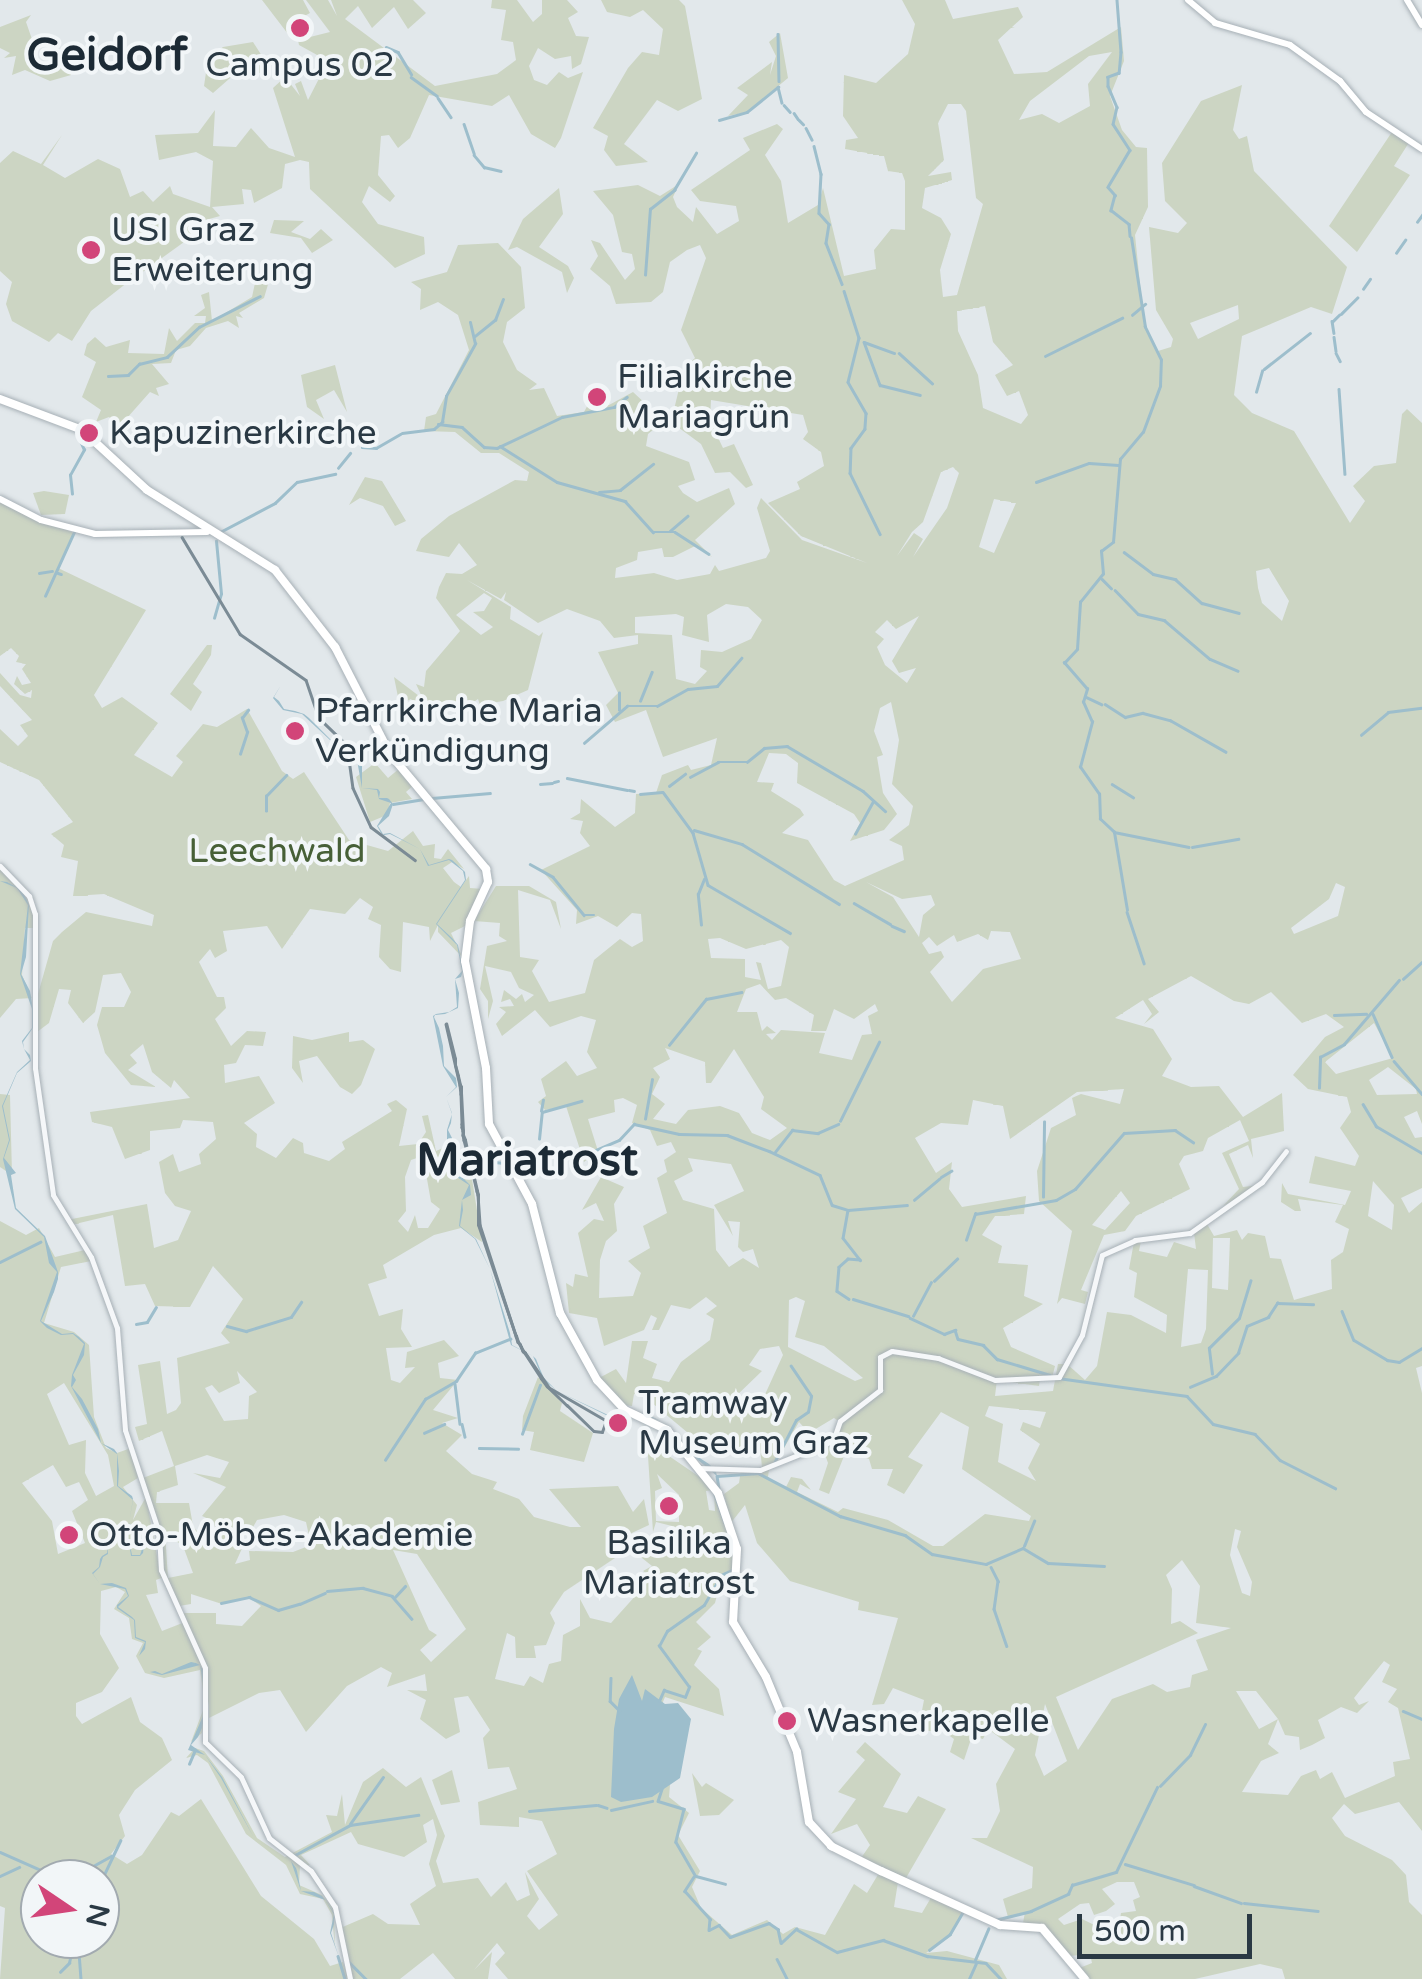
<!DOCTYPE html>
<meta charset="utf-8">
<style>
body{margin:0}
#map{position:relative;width:1422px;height:1979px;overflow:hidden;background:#e2e8eb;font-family:"Varela Round",sans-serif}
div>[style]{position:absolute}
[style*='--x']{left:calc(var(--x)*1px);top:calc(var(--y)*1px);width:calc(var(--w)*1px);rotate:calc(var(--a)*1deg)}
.green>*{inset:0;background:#ccd5c3}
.water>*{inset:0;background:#9dbecc}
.stream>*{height:2.5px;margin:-1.25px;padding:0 1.25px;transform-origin:1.25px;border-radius:1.25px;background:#9dbecc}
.roads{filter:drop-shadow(0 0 2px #a7b0b6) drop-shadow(0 0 2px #a7b0b6)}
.tertiary>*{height:5px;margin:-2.5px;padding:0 2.5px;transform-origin:2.5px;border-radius:2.5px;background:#f5f7f9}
.secondary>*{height:6px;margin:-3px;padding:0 3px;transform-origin:3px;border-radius:3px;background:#fff}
.primary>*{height:8px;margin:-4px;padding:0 4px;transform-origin:4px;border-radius:4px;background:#fff}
.tram>*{height:2.5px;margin:-1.25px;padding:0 1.25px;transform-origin:1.25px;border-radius:1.25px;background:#7b8b95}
.dots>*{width:28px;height:28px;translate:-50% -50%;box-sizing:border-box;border:5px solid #f2f6f8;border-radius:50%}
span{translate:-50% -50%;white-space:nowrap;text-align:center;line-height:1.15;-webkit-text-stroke:8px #f2f6f8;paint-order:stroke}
.poi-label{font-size:35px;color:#2a3944}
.left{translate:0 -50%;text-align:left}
.park-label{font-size:35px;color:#476037}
.district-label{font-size:45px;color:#1c2a35;font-weight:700}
.north{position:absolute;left:20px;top:1859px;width:100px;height:100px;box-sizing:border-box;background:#f2f6f8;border:2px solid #a2aab0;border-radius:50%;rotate:103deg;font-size:28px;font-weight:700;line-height:40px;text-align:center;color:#2a3944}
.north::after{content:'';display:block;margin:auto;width:35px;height:45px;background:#d24579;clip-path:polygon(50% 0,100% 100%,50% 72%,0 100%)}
.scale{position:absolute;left:1077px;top:1914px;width:175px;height:45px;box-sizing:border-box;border:5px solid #2a3944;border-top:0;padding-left:12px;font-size:30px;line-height:35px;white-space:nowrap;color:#2a3944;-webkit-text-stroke:8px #f2f6f8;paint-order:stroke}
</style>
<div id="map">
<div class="green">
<i style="clip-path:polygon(262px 0,303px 0,310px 13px,293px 22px,288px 34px)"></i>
<i style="clip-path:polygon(306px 0,328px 0,337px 16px,331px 0,413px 0,426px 13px,408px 29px,394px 7px,372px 28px,358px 6px,345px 19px,435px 86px,497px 74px,516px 60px,513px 42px,501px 40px,506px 10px,491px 8px,492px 0,517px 0,533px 22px,542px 14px,542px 0,567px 0,578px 12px,568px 18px,576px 36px,589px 37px,581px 64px,572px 69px,571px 56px,555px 59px,538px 48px,529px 66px,534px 80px,547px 85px,559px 72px,568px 78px,583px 72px,561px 138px,555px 148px,531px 134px,509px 95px,492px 106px,429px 95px,410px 138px,398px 148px,389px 135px,381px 136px,378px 175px,395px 196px,390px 202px,369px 186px,362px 202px,378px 224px,424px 237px,425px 254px,395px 268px,310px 189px,309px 162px,300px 160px,285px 164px,282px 188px,254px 203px,251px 190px,242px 189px,244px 204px,212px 207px,220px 216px,202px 221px,191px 237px,130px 281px,124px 275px,128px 282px,91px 311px,72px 341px,58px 333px,49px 342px,12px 321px,6px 304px,12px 282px,0 271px,0 163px,13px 151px,41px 164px,62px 135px,43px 165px,65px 178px,98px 159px,120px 169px,130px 197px,143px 191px,153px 202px,170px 186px,173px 194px,210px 207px,213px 161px,196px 152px,159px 160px,155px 135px,198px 133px,215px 110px,213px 146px,236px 147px,251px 128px,269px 148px,295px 157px,273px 88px,285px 77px,300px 96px,295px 84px,301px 81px,308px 100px,328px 61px,299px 45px,298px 40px,330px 32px)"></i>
<i style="clip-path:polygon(601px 0,679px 0,685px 6px,702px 99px,678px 111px,657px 100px,624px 144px,648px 162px,616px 166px,604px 150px,608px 136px,593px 128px,628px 68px,642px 52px,659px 55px,663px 29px,643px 10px,630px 17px,607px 12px)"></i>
<i style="clip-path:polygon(evenodd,902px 0,945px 0,953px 19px,1018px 7px,1023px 17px,998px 40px,1014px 74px,1047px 72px,1121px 27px,1124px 61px,1110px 96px,1122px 130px,1136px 147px,1147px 148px,1148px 207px,1135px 235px,1144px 323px,1158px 351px,1171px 347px,1173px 339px,1156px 310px,1149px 227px,1178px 233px,1187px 223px,1165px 201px,1162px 163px,1201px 101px,1242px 85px,1233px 130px,1239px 139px,1247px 136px,1254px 171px,1347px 267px,1332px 314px,1311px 307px,1242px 336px,1234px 395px,1252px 413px,1294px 431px,1350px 523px,1365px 501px,1353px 486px,1374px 466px,1396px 463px,1402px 414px,1407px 409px,1422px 423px,1422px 1124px,1417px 1111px,1404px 1117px,1415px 1138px,1422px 1137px,1422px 1188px,1401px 1198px,1409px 1213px,1422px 1202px,1422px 1366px,1416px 1368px,1422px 1393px,1422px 1831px,1399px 1802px,1355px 1814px,1344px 1804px,1332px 1818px,1345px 1836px,1392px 1860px,1406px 1875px,1409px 1902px,1422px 1915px,1422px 1979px,1285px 1979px,1282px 1969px,1260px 1964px,1195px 1979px,1087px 1979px,1077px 1969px,1092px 1963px,1090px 1954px,1070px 1956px,1050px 1933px,1023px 1923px,1025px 1912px,1008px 1917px,1003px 1899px,1032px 1888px,1033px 1867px,971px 1838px,987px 1838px,1000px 1811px,996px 1784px,1015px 1749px,988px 1729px,983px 1739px,972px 1736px,964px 1760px,950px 1752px,954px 1739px,943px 1731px,918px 1731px,924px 1700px,893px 1688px,884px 1704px,872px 1705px,898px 1618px,858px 1610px,859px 1602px,790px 1581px,757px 1543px,745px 1505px,730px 1524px,724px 1494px,739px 1483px,741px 1470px,769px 1469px,768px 1477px,785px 1489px,791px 1477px,802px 1479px,811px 1490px,800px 1484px,797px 1492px,838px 1512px,843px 1508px,888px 1520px,933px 1546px,943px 1546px,985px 1514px,1029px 1521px,1031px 1516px,962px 1469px,969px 1427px,941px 1412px,908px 1457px,923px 1465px,904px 1494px,887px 1485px,893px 1469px,872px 1469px,869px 1459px,846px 1451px,829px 1494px,819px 1490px,828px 1463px,823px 1449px,835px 1442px,840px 1422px,834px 1418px,809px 1433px,799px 1422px,776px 1462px,762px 1467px,760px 1448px,712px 1453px,645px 1397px,634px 1394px,632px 1406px,623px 1405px,599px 1378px,616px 1369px,626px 1383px,632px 1341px,648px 1341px,643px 1358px,657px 1364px,652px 1378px,669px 1382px,681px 1362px,710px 1340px,714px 1319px,706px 1314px,717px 1306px,706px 1297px,690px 1309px,671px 1305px,659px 1330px,652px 1330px,657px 1318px,651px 1315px,644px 1330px,604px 1346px,597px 1318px,569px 1313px,566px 1283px,573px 1287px,575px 1274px,588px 1277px,578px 1233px,594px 1219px,604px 1221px,596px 1203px,582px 1210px,601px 1177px,624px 1187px,614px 1204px,617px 1231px,606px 1241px,600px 1260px,599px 1298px,633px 1296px,641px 1273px,628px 1261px,650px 1248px,643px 1226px,667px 1213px,657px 1178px,667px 1172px,664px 1160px,676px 1152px,671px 1142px,657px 1146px,650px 1130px,632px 1123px,637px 1105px,623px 1098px,614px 1100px,615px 1112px,588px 1119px,598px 1151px,584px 1162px,566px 1106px,545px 1110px,538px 1102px,546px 1096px,541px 1079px,566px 1061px,577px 1076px,597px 1068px,587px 1052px,596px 1020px,581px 1016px,550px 1027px,535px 1010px,502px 1036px,496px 1024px,506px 1012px,499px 1007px,514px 1006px,510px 999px,501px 1002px,504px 990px,516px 999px,522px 994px,525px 1002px,534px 995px,519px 988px,511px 972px,485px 966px,493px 1001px,488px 1019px,488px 1001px,480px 989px,487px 946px,507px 941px,499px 936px,500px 923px,474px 921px,496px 886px,529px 886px,556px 902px,561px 929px,550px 900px,518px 890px,520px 957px,539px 960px,532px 971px,549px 1002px,585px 993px,594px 960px,620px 939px,632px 947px,643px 941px,641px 914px,632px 913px,617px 927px,598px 916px,576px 924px,577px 910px,541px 870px,590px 846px,580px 833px,583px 821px,570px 819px,580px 813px,581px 799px,615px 827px,635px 813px,636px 794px,656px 793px,662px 775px,688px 765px,691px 770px,711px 765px,717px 738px,663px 757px,646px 710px,615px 722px,606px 705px,618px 693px,598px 652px,638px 644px,638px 635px,614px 638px,600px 621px,567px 609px,538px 623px,504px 600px,506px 592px,501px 599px,467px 580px,511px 607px,510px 619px,539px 636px,543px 632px,528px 690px,503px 701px,480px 705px,478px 699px,461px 711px,443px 702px,423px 715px,411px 699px,388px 711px,399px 702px,394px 677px,423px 699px,416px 684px,424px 687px,426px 671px,460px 631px,436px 598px,439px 587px,446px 573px,462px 574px,477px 565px,459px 543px,449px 557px,416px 551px,421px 539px,449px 516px,515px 480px,527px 481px,529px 472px,499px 453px,481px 453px,455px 432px,424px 431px,426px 417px,436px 414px,469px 350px,458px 315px,438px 302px,420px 310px,421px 289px,411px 282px,447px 272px,458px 245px,498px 243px,521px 267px,525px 308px,507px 322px,503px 342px,517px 370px,537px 384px,529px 390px,544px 388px,557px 416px,584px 412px,590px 401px,609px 405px,633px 392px,664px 421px,648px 434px,646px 446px,689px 462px,695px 480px,678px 486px,683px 493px,697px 502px,729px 488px,735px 504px,695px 540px,712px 557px,695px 546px,673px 557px,664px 557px,662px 548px,638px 552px,637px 560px,616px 568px,615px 578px,654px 573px,677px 580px,710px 574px,715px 565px,719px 571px,766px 558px,770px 551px,757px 508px,761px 498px,802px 540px,867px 563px,801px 536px,768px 503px,800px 489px,797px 482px,824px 466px,821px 452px,803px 439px,808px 432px,803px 415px,711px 400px,710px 421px,723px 448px,734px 444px,753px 485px,746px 488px,730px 472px,715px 473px,701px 444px,671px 422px,684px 368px,695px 358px,681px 330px,706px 258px,700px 245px,687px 250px,670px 262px,663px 292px,651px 302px,616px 304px,610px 286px,590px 269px,598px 256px,591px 240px,600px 243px,625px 280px,635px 269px,632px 254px,622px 252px,613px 215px,593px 191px,638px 185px,660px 196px,679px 184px,673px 197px,677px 207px,693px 222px,696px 207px,717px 234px,739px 221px,736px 206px,700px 201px,691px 190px,750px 150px,743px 138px,777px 124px,783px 129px,765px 155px,781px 181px,788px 223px,818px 205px,823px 188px,844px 276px,876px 269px,874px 250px,891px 229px,905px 230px,905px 181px,902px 173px,888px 171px,884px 156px,845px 149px,846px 140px,858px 138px,843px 116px,844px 75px,876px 83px,908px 54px,915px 24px,902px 0,1112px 52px,1088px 84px,1090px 106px,1059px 123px,1042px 114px,1019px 120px,1030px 101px,1089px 56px,1112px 52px,902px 0,948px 104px,961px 104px,966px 111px,976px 198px,983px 204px,957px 295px,943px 297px,940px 270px,951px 234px,941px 218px,922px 208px,925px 188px,952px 180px,951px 172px,928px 176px,944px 160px,938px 123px,948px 104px,902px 0,1238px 305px,1239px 319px,1198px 339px,1190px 323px,1238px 305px,902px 0,985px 306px,993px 342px,1013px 365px,995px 375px,1007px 396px,1019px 391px,1028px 415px,1021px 424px,983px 408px,978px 375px,958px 331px,957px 311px,985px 306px,902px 0,953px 467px,959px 473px,947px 508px,913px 557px,923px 539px,914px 533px,897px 556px,912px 532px,923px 522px,941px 472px,953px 467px,902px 0,994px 499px,1016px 503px,994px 553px,979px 547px,994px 499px,902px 0,1269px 568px,1289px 601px,1282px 621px,1262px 603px,1258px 588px,1256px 571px,1269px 568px,902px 0,484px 593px,492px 598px,484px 611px,473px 612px,493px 627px,481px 635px,456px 615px,484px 593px,902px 0,726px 604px,748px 607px,762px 620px,751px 639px,722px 652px,701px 650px,700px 667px,707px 671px,695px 684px,676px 679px,672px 635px,635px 633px,635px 617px,676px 614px,684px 617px,682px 635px,709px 642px,707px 615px,726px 604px,902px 0,919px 616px,892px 661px,899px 673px,916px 668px,907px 683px,885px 665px,877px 647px,884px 639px,875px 632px,887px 620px,896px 629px,919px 616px,902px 0,891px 702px,899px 740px,892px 784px,913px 806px,909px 825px,889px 840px,902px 846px,904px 860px,845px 886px,834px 880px,808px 840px,782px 833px,804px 815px,800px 809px,771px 791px,774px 783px,757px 782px,769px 753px,786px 754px,798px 763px,797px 783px,854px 814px,860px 823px,850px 841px,884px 830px,897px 814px,883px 793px,877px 757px,883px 755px,874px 731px,880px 708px,891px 702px,902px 0,866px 882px,902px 899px,931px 895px,935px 905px,923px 915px,919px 937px,893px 897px,866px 882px,902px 0,1336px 883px,1345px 887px,1338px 916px,1294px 934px,1291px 928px,1329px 899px,1336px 883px,902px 0,991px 931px,1010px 932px,1021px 959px,983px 969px,952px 1002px,930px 972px,944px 957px,941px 951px,929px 954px,922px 943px,929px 937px,937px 946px,954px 935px,957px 942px,978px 934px,988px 940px,991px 931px,902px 0,720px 938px,746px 949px,781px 940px,789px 947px,781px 986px,768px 989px,761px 963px,756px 962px,761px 980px,745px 977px,745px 959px,711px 958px,708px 939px,720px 938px,902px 0,1191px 976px,1234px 1001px,1249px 1004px,1271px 992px,1302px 1023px,1326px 1014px,1344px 1027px,1325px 1037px,1293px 1075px,1308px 1089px,1347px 1097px,1351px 1112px,1340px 1128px,1359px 1156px,1355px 1166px,1315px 1156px,1309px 1183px,1351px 1191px,1345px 1205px,1288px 1194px,1282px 1183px,1281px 1202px,1295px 1211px,1301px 1211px,1298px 1199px,1343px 1205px,1335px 1222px,1349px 1229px,1343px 1252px,1331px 1260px,1332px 1289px,1294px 1300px,1281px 1259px,1270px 1258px,1265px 1236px,1248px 1233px,1242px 1240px,1237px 1230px,1214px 1236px,1207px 1224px,1194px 1233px,1196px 1249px,1174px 1242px,1167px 1257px,1139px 1251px,1141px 1241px,1134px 1242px,1129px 1269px,1137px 1273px,1134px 1297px,1167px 1315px,1166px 1333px,1131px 1315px,1107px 1312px,1097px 1366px,1085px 1380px,1067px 1364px,1058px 1364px,1053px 1391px,995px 1396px,997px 1380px,1039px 1386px,1040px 1379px,1052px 1378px,1055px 1366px,1011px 1347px,1003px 1328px,1043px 1304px,1024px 1296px,1028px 1265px,998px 1263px,1002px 1246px,982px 1235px,995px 1216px,1024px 1214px,1026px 1196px,962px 1207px,949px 1189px,952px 1162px,936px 1173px,915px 1138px,941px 1123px,968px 1125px,973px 1100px,1003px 1106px,1010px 1139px,1077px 1092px,1124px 1089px,1120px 1104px,1081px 1094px,1072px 1098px,1076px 1115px,1051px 1128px,1037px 1171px,1039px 1201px,1072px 1231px,1057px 1304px,1062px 1298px,1085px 1304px,1088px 1292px,1081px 1290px,1104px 1235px,1125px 1231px,1136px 1216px,1190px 1189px,1179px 1164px,1184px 1156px,1203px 1151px,1208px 1138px,1240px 1120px,1249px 1141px,1222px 1153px,1239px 1189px,1223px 1206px,1260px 1185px,1243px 1187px,1229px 1154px,1248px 1145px,1253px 1158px,1251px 1139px,1284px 1131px,1282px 1093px,1243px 1117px,1219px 1086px,1191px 1087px,1162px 1076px,1172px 1059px,1153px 1029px,1115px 1018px,1143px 1000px,1152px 1014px,1144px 1024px,1159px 1012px,1148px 999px,1191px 976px,902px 0,760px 984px,775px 1000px,786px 998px,814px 1015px,811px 1031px,826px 1031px,834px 1009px,854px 1019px,875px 1004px,878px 1011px,868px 1016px,872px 1034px,862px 1035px,852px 1060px,819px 1053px,825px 1033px,781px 1030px,772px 1040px,766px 1034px,776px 1033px,767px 1026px,762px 1031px,757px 1012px,737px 1012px,746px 989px,760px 984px,902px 0,1374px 1023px,1393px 1058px,1336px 1074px,1325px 1062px,1374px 1023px,902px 0,665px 1048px,705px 1062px,706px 1083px,711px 1083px,734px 1049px,764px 1097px,761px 1109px,787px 1128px,770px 1140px,752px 1133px,739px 1113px,720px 1106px,688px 1110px,676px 1124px,653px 1119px,665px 1104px,652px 1094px,660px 1077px,653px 1068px,670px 1059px,665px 1048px,902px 0,1388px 1067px,1416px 1089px,1417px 1094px,1377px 1095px,1369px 1080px,1388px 1067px,902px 0,688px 1158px,731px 1164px,744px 1191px,714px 1205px,733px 1236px,728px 1221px,740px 1222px,738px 1247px,743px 1252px,753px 1249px,759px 1268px,743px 1258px,729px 1267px,716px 1250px,714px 1209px,683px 1200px,674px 1181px,693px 1171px,688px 1158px,902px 0,1373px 1181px,1394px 1205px,1392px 1230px,1368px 1216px,1373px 1181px,902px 0,1121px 1191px,1130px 1203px,1105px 1230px,1092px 1225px,1121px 1191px,902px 0,1213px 1238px,1230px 1238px,1228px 1290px,1212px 1288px,1213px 1238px,902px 0,1188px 1269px,1208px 1270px,1206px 1329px,1201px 1343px,1181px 1347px,1188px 1269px,902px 0,796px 1297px,805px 1301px,795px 1337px,824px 1346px,863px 1378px,855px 1381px,788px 1347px,789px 1300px,796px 1297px,902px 0,779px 1346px,783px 1355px,762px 1401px,736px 1406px,733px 1399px,762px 1371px,749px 1365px,760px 1349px,779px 1346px,902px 0,989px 1406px,1046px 1412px,1040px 1428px,1023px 1422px,1020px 1430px,1040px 1444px,1028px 1468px,1036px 1481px,998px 1462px,1003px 1424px,985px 1416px,989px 1406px,902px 0,1235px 1529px,1241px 1531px,1237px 1547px,1252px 1582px,1250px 1596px,1242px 1593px,1230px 1555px,1235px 1529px,902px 0,1182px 1560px,1200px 1586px,1196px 1623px,1231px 1628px,1196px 1640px,1208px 1670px,1192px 1675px,1190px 1687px,1167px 1692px,1153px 1684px,1112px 1699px,1078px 1750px,1056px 1697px,1198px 1633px,1180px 1621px,1171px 1624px,1172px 1589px,1166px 1575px,1182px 1560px,902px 0,1384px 1661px,1390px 1665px,1382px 1682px,1397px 1689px,1388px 1702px,1398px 1708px,1410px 1759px,1393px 1762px,1395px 1776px,1345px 1798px,1332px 1772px,1320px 1779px,1316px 1770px,1301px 1776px,1288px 1795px,1242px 1792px,1261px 1761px,1279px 1753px,1268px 1744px,1278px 1719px,1285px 1735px,1299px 1737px,1300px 1750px,1312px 1745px,1325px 1738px,1318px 1720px,1341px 1707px,1357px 1713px,1369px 1701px,1359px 1705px,1354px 1698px,1384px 1661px,902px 0,1236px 1691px,1256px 1691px,1278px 1719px,1259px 1729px,1236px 1691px,902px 0,1045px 1704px,1067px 1761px,1044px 1776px,1035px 1755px,1045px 1704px,902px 0,1117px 1882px,1134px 1882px,1140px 1897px,1133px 1900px,1136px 1911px,1121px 1913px,1117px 1936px,1082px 1919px,1064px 1925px,1058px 1919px,1080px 1904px,1089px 1903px,1094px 1915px,1106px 1911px,1115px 1904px,1102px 1889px,1117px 1882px)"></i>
<i style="clip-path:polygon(31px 15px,26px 22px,42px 68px,50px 70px,49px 59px,68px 54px,71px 75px,50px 81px,25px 70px,12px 75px,16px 56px,4px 58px,10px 53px,0 48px,0 27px)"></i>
<i style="clip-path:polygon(780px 33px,788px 78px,747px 112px,728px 116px,748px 95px,737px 88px,772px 62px,770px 75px,776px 56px,769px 42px)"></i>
<i style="clip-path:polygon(253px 42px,269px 67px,263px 73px,237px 72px,213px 93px,204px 86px,208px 59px,223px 47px)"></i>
<i style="clip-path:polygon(1394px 129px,1410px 141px,1394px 166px,1410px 175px,1357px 252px,1329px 226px)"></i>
<i style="clip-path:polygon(559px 188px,563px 214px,539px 247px,568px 266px,574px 278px,567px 293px,562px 272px,517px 247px,508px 250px,523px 219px)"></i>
<i style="clip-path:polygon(274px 220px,304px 221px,291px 232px,310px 239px,321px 229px,333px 240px,312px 253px,301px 238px,270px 233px)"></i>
<i style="clip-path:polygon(269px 281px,264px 298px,239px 313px,243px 318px,236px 316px,239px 328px,228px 321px,206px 328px,190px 346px,176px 350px,171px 363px,152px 364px,169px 384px,156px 388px,159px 396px,150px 392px,119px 427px,109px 417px,96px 422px,101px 410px,82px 397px,96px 362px,84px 355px,87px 344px,95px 337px,106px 347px,130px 340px,128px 353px,164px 354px,169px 328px,177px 341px,195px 323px,205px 323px,206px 316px,194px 316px,205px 308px,201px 295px,209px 292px,212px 321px,252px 297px,255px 283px)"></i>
<i style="clip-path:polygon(335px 365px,347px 412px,334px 390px,316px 400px,324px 419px,307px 407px,301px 375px)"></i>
<i style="clip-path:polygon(365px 477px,382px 481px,406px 521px,395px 526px,383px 506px,360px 498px,349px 505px)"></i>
<i style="clip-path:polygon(44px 491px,69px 495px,65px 514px,41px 515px,33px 493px)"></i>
<i style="clip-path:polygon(evenodd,0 502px,74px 533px,58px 568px,146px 610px,94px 695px,102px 708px,122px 697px,158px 723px,134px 755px,172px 777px,183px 762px,176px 756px,203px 724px,217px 727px,247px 709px,282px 771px,293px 779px,304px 772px,349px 840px,388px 851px,413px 831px,423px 846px,435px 844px,434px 858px,441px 859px,448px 849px,464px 869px,452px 862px,443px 868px,454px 882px,461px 887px,469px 876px,470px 888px,483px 889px,467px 925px,451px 933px,463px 958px,438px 932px,438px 925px,430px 941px,429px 927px,403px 922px,401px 972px,390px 969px,379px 957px,381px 925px,368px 919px,373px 907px,360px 898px,345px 914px,310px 909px,282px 949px,267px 926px,223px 931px,227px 951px,215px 958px,210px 949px,199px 962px,217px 997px,224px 997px,226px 1008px,215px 1019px,231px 1046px,247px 1031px,266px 1032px,263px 1046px,245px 1045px,236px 1063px,224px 1065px,225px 1083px,259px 1076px,275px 1103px,244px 1123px,257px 1134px,256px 1147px,276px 1158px,293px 1138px,303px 1143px,304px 1153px,329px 1161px,345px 1149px,342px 1142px,392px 1111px,387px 1104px,396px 1100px,407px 1109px,399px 1146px,418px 1144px,426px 1132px,422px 1116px,428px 1115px,436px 1151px,452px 1144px,448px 1162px,455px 1178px,472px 1179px,482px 1242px,461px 1228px,434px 1235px,383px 1265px,387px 1278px,368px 1284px,379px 1316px,403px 1309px,401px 1329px,412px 1347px,386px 1348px,391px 1380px,400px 1383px,415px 1367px,405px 1368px,407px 1352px,444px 1340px,459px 1356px,438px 1363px,440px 1378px,458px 1380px,433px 1410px,458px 1418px,442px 1423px,462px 1435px,446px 1451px,472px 1474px,497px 1482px,493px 1489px,519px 1499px,534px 1517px,570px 1527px,581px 1527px,549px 1489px,618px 1486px,633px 1512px,644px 1499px,649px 1525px,621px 1538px,627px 1550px,564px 1592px,550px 1613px,555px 1623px,546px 1645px,534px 1646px,536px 1658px,516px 1658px,515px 1637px,507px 1633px,495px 1679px,524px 1686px,530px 1676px,543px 1683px,549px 1664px,561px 1661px,563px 1635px,580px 1626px,580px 1599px,590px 1618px,611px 1623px,646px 1584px,650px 1576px,643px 1571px,652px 1566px,632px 1550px,669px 1537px,676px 1527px,656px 1522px,653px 1532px,647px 1441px,707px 1482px,713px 1490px,706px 1491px,709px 1510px,715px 1511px,714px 1492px,736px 1548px,733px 1576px,722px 1576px,715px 1603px,696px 1622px,711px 1637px,697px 1649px,702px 1651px,694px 1665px,719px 1689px,724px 1716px,665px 1697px,660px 1709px,659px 1774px,670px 1785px,669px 1797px,689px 1813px,678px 1835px,700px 1871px,692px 1887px,701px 1908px,732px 1935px,767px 1920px,783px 1934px,795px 1927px,825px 1935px,854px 1884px,867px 1893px,879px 1873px,898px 1882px,894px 1907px,922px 1913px,932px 1896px,963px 1911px,951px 1936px,926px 1953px,947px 1951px,999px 1965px,1007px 1979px,508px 1979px,495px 1964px,505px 1953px,497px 1943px,474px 1970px,492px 1952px,488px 1979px,455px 1979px,433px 1953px,400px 1979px,0 1979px,5px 1908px,0 1906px,0 1221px,26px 1235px,39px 1228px,55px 1257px,85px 1250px,91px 1261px,61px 1267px,44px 1323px,74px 1332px,89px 1345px,94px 1417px,106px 1448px,117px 1453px,131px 1448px,138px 1478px,123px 1487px,137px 1505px,133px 1520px,146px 1497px,160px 1572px,160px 1536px,143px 1478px,174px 1466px,162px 1431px,139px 1441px,135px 1427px,147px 1424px,138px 1365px,160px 1361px,167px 1414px,176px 1410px,181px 1403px,177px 1358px,230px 1343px,221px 1333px,243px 1299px,213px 1266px,190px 1307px,155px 1306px,145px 1284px,125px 1286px,113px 1215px,71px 1225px,67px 1220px,147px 1204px,154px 1248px,178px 1240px,191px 1211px,175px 1206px,165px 1193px,159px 1162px,173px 1154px,179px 1172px,201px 1164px,199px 1154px,216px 1139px,213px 1122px,183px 1120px,180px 1128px,150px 1131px,150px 1150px,125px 1159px,112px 1127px,92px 1122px,90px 1112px,190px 1098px,174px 1080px,171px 1088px,152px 1072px,143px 1044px,130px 1055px,137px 1063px,128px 1070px,156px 1087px,131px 1085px,105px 1053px,97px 1025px,102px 1007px,124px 1007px,131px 992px,121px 973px,103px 975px,95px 1012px,83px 1023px,68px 1003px,71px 990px,59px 989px,49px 1023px,37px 1032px,36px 1001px,53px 941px,62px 932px,86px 912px,152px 926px,154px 915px,104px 894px,73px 896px,78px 861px,61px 857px,64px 845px,51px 834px,73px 822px,39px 780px,0 762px,0 729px,18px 746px,28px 736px,20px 725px,32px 720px,0 686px,0 673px,20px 695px,31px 698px,32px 690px,25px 694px,14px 684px,17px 676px,22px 685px,31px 683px,22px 669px,26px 664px,16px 662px,19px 656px,11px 648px,0 656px,0 502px,423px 1156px,431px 1202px,440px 1209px,428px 1228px,418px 1228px,415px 1215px,408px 1232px,398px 1221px,406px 1211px,405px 1177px,411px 1160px,423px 1156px,0 502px,237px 1371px,257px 1392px,249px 1396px,248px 1419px,224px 1421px,205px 1388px,212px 1385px,219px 1393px,240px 1383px,237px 1371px,0 502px,64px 1383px,108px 1455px,114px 1486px,96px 1496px,85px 1473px,86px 1440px,69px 1445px,47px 1394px,64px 1383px,0 502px,207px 1455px,229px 1462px,220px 1478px,193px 1473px,226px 1487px,202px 1516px,213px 1521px,218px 1534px,219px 1546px,209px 1547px,193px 1526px,189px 1503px,156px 1503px,157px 1492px,178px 1485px,175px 1466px,207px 1455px,0 502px,53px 1465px,66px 1487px,79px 1482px,88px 1500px,72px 1511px,85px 1543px,58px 1554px,52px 1521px,22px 1483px,53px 1465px,0 502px,657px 1474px,679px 1495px,679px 1522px,656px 1521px,655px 1491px,662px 1488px,657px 1474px,0 502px,284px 1515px,306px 1522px,311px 1545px,293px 1552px,249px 1551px,250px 1560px,235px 1564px,244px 1544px,235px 1528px,252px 1529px,257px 1520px,284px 1515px,0 502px,165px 1533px,183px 1546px,193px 1573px,168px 1578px,165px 1533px,0 502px,393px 1550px,417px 1554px,466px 1629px,431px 1662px,420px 1650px,437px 1635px,429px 1630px,393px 1550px,0 502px,164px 1577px,179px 1606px,191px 1604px,191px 1594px,222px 1604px,248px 1597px,261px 1606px,242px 1626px,216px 1624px,216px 1613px,183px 1613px,185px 1622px,162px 1631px,146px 1595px,158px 1593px,156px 1580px,164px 1577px,0 502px,116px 1587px,125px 1592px,114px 1609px,129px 1618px,132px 1639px,143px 1643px,136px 1656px,145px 1673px,164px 1678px,200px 1670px,205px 1705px,191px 1742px,202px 1733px,209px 1701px,209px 1718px,259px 1693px,280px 1690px,306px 1732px,347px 1686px,381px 1667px,392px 1673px,387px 1687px,425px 1674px,427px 1691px,407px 1690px,426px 1700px,420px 1719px,446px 1739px,460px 1732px,454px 1698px,468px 1696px,490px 1730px,483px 1738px,488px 1769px,509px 1767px,517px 1789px,478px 1802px,480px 1825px,519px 1827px,519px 1817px,542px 1821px,557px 1854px,527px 1871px,558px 1915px,539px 1930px,527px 1916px,539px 1899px,525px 1872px,530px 1895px,517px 1901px,506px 1882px,491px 1897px,478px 1878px,443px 1883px,436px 1861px,445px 1836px,421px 1777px,406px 1787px,383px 1768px,363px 1782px,345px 1825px,342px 1794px,337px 1816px,326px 1815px,332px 1832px,285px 1857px,257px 1838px,223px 1776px,204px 1751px,195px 1748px,186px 1758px,197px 1755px,208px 1763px,246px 1834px,286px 1865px,300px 1894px,323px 1899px,332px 1915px,335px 1948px,334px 1909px,322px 1895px,299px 1885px,300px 1865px,310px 1865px,301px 1855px,351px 1832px,358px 1844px,404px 1857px,427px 1842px,423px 1825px,433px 1819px,437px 1835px,429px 1864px,436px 1886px,410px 1904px,420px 1925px,388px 1924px,373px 1914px,338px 1929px,348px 1978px,343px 1962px,330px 1966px,314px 1939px,261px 1896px,201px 1799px,179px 1816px,171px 1812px,142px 1855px,127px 1864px,111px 1854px,125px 1836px,119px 1815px,135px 1790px,172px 1760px,162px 1738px,140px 1722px,131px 1697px,82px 1724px,76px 1716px,76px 1703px,102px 1692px,119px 1668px,100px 1634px,101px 1591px,116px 1587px,0 502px,40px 1879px,100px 1879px,100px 1939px,40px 1939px,40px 1879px)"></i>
<i style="clip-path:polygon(207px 645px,212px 645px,211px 655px,193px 684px,202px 692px,191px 711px,170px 694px)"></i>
<i style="clip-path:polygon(375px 763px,388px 778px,400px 768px,415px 784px,406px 792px,412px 799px,390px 803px,387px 815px,370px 822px,356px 777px)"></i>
<i style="clip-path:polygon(0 869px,33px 905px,34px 928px,25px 928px,22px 975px,32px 998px,16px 999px,0 1018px)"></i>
<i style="clip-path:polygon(349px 1032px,349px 1042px,363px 1040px,375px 1049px,361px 1085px,352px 1094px,340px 1087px,317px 1056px,299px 1061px,303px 1083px,292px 1068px,293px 1036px,312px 1040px)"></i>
<i style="clip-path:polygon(0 1094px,10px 1095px,12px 1175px,0 1167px)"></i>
<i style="clip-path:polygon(538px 1377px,562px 1403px,560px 1411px,593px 1433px,584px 1462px,530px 1450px,534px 1432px,522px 1430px,523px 1416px)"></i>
<i style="clip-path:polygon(865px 1742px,901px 1774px,883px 1807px,907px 1813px,918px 1796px,946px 1809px,906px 1878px,861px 1858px,870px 1845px,857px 1824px,831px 1834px,856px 1799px,838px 1792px,865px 1760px,856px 1752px)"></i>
<i style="clip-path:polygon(452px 1770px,460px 1802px,441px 1805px,432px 1780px)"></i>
<i style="clip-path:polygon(692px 1773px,702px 1787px,706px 1783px,734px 1800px,719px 1815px,700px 1816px)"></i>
</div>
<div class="water">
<i style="clip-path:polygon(281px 685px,274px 697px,279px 701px,284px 709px,295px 711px,304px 714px,309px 718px,331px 740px,356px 748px,362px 758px,362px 788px,378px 789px,380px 792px,379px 798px,387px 798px,389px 799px,393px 804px,389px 816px,378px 826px,383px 834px,390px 833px,420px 849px,429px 865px,449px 859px,452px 860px,463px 870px,465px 872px,466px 880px,437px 924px,452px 938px,458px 945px,463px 971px,461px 977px,455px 979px,459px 993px,458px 1008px,445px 1014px,435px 1015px,434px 1017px,439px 1028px,443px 1046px,444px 1066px,456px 1078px,457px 1087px,446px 1097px,452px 1113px,451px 1123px,448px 1130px,452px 1138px,452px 1141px,447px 1165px,449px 1172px,463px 1178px,470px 1185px,471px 1195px,462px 1200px,463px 1210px,460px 1226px,476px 1239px,490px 1269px,510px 1333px,512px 1345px,533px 1356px,536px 1359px,540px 1369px,544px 1378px,557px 1391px,608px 1415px,632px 1411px,648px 1415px,661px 1421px,686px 1450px,692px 1453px,709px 1464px,713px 1468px,716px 1472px,717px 1476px,686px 1450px,661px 1421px,632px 1411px,608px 1416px,557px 1391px,543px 1379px,533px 1356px,511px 1345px,490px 1269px,475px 1239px,459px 1226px,462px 1200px,469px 1185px,449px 1172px,447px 1165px,447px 1130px,452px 1114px,446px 1097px,456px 1087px,443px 1066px,433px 1016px,436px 1014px,449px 1012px,457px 1007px,455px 979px,462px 971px,457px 945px,436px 924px,465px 880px,463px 871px,449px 860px,428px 866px,420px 849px,390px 834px,384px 835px,381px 833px,377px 826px,391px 803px,379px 799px,377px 790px,362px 788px,355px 749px,330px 740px,302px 714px,283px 710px,273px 698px)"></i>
<i style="clip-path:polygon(0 881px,7px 882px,18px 888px,23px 892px,29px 905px,26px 957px,21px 974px,30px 991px,33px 1009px,33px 1028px,23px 1042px,24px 1049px,30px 1055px,31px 1061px,17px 1073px,3px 1106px,10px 1140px,4px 1158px,16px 1173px,11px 1175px,16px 1208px,45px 1236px,58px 1272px,58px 1279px,54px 1292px,41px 1321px,62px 1334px,73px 1333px,79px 1337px,85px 1343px,84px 1355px,73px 1375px,76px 1380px,72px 1387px,82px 1399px,98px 1429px,101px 1443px,114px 1449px,117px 1453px,119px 1471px,118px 1486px,132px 1496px,133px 1499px,129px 1523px,140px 1533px,144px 1546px,143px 1553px,140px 1556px,131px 1556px,129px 1542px,114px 1538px,107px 1545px,108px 1554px,103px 1557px,100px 1567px,93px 1574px,100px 1584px,112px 1583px,126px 1588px,129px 1596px,118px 1607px,132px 1617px,135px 1620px,136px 1637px,146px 1641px,145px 1649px,139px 1656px,144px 1668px,150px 1672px,155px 1671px,162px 1674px,191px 1662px,196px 1663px,200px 1665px,201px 1667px,203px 1670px,205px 1686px,207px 1694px,207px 1707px,202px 1728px,198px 1737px,191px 1745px,205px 1755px,222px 1777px,254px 1838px,291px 1861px,296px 1868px,297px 1871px,301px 1891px,314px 1892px,322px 1896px,325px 1900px,335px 1914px,334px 1924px,331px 1933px,339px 1957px,330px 1933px,334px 1914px,325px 1900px,301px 1891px,291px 1861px,254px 1838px,221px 1778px,205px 1755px,188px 1750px,207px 1707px,200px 1665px,162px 1675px,150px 1672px,144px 1668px,139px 1656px,145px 1642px,135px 1638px,134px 1620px,117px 1608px,117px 1605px,128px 1596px,125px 1589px,100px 1584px,92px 1573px,99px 1567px,100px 1559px,102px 1556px,107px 1553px,107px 1544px,114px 1537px,129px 1541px,132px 1555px,140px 1555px,143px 1546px,129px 1523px,133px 1500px,117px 1486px,117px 1454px,101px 1443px,71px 1386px,72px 1375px,84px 1344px,73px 1334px,61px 1335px,47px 1328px,40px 1321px,57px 1272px,49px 1263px,44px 1237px,15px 1209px,3px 1159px,9px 1140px,2px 1106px,17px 1072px,30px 1060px,24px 1049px,22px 1041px,32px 1028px,32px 1009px,20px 974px,28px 905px,17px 888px)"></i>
<i style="clip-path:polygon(632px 1675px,642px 1701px,645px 1689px,665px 1704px,678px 1703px,691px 1719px,680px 1778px,652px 1797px,621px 1802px,611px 1797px,614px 1729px,619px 1699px)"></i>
</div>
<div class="stream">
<i style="--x:1117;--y:0;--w:52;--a:85.6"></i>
<i style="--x:1121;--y:52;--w:21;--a:95"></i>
<i style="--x:1119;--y:73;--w:12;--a:160"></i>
<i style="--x:1108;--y:77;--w:9;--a:90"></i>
<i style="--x:1108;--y:86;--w:23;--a:67"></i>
<i style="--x:1117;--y:107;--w:17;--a:103"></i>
<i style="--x:1113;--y:124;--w:31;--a:57"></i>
<i style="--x:1130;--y:150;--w:43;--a:120.7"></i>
<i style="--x:1108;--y:187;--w:11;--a:49"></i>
<i style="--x:1115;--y:195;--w:16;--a:105"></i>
<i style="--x:1111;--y:210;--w:23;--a:38"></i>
<i style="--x:1129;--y:224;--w:12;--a:85"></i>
<i style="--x:778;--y:34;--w:47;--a:88.8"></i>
<i style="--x:386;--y:47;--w:13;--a:23"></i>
<i style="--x:398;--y:52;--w:26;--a:59"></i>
<i style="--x:411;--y:77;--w:32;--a:36"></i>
<i style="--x:438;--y:98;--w:23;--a:56"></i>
<i style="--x:784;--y:105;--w:9;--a:49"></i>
<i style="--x:794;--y:113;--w:7;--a:56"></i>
<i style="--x:719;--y:120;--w:29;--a:-16"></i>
<i style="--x:747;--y:112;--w:40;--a:-39"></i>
<i style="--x:778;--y:87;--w:16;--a:76"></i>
<i style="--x:799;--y:120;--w:6;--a:45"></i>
<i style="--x:464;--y:124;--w:31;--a:71"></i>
<i style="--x:806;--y:128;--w:13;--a:63"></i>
<i style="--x:814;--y:146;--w:29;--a:76"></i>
<i style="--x:821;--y:174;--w:39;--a:93"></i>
<i style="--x:819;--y:213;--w:15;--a:48"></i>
<i style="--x:829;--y:224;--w:19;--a:99"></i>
<i style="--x:826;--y:243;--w:44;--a:68.7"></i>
<i style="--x:474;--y:155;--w:16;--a:50"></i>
<i style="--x:484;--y:167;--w:17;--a:13"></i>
<i style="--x:1417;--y:222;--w:9;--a:-54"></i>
<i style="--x:1396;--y:253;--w:16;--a:-55"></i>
<i style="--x:645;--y:275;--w:66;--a:-85.7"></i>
<i style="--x:650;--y:209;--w:31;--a:-38"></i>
<i style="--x:674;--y:190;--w:43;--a:-59.3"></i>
<i style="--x:1363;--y:289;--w:12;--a:-55"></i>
<i style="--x:844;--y:291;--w:49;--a:72.3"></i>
<i style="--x:859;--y:338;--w:45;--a:104"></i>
<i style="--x:848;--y:382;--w:36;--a:60"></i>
<i style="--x:866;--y:413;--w:16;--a:94"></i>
<i style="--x:865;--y:429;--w:24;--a:126"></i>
<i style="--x:851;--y:448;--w:25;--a:92"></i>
<i style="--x:850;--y:473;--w:68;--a:63.8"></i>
<i style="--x:1341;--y:314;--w:23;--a:-45"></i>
<i style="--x:1132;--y:315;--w:17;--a:-40"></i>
<i style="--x:1332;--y:321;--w:12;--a:81"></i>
<i style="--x:1332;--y:322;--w:10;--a:-45"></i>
<i style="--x:475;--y:336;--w:26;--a:-39"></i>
<i style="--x:495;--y:320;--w:22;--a:-69"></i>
<i style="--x:1334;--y:337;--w:14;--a:82"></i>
<i style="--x:864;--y:342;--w:46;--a:69.6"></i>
<i style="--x:880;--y:385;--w:41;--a:14"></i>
<i style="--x:864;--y:342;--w:32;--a:20"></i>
<i style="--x:899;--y:353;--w:45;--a:42.3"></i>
<i style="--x:1336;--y:353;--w:9;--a:63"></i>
<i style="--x:1045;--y:356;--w:86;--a:-26.3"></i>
<i style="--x:1264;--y:369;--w:58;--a:-38"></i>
<i style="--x:108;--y:376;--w:20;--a:-3"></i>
<i style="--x:128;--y:375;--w:16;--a:-45"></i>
<i style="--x:139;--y:364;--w:29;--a:-14"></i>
<i style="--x:167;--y:357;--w:44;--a:-43.2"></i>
<i style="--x:199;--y:327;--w:68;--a:-26.9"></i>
<i style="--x:1339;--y:389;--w:85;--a:86"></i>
<i style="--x:1256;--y:392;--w:22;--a:-74"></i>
<i style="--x:438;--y:424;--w:24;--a:7"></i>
<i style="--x:462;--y:427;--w:30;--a:42"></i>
<i style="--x:484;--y:447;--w:13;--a:4"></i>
<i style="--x:497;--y:448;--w:72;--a:-25.5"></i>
<i style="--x:562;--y:417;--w:53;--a:-10.9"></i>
<i style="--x:614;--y:407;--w:16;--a:-38"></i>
<i style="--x:402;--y:433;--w:32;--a:-7"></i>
<i style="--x:434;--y:429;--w:11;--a:-41"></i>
<i style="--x:442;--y:422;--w:26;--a:-81"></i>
<i style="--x:446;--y:396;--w:60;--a:-60.9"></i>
<i style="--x:475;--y:344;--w:22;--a:-103"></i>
<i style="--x:500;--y:446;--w:67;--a:32.3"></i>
<i style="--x:557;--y:482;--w:71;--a:15.6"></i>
<i style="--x:625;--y:501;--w:42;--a:47.9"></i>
<i style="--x:653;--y:532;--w:22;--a:0"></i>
<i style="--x:675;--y:532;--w:40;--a:32.9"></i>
<i style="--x:362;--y:447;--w:14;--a:4"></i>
<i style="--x:376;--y:448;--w:28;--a:-30"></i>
<i style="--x:338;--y:468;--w:19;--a:-51"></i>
<i style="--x:1036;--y:482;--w:56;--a:-19.7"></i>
<i style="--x:1089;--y:463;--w:29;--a:4"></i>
<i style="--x:599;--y:492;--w:21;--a:-5"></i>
<i style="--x:620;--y:490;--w:42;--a:-38.2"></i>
<i style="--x:72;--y:494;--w:19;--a:-96"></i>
<i style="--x:70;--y:475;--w:29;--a:-61"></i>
<i style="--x:84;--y:450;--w:20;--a:-114"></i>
<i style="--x:670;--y:531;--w:23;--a:-41"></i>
<i style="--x:220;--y:532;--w:62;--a:-27.8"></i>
<i style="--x:275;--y:503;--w:30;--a:-44"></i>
<i style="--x:297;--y:482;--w:39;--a:-12"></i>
<i style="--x:1124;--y:552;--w:36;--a:37"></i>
<i style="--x:1153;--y:574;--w:23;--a:13"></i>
<i style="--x:1175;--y:579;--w:36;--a:42"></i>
<i style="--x:1202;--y:603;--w:38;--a:15"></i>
<i style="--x:39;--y:573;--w:13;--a:-9"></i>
<i style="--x:58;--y:573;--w:3;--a:18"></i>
<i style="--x:1102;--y:579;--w:13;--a:45"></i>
<i style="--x:1115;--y:590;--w:33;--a:46"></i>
<i style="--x:1138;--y:614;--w:27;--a:13"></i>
<i style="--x:1164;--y:620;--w:60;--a:40.3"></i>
<i style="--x:1210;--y:659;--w:30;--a:23"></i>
<i style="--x:45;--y:596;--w:70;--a:-65.6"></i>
<i style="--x:214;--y:618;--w:25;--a:-74"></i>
<i style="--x:221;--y:594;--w:53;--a:-95.4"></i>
<i style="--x:1086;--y:697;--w:17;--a:25"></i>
<i style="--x:640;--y:701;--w:31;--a:-68"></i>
<i style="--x:1105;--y:704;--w:24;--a:33"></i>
<i style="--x:1125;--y:717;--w:18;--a:-13"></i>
<i style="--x:1143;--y:713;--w:28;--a:15"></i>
<i style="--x:1170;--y:720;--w:64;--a:29.7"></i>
<i style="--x:619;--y:710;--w:17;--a:-90"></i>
<i style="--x:1361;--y:735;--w:35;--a:-40"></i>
<i style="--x:1388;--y:712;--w:34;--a:-7"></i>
<i style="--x:584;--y:743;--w:57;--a:-40.7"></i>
<i style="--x:627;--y:706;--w:30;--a:0"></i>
<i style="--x:657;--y:706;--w:35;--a:-29"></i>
<i style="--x:688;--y:689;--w:29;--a:-6"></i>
<i style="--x:717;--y:686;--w:37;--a:-49"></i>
<i style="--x:240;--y:754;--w:23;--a:-72"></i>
<i style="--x:247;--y:732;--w:15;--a:-110"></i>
<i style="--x:242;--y:718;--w:10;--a:-53"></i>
<i style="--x:690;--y:777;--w:32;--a:-28"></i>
<i style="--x:718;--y:762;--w:29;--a:0"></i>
<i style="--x:747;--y:762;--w:22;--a:-39"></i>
<i style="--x:764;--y:748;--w:23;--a:-5"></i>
<i style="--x:787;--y:746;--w:88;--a:30.6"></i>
<i style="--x:863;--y:791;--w:30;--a:42"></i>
<i style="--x:567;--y:778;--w:61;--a:11.3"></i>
<i style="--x:554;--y:782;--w:4;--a:-14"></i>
<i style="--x:540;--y:784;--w:12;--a:-5"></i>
<i style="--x:1112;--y:784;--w:25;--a:32"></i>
<i style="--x:669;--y:786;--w:20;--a:-37"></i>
<i style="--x:629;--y:790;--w:5;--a:11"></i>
<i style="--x:663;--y:792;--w:51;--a:53.8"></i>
<i style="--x:693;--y:833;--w:54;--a:73.9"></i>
<i style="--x:708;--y:885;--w:95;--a:30.3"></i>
<i style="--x:640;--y:794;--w:22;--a:-5"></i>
<i style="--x:432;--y:798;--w:58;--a:-4.9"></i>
<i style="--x:393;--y:804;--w:31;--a:-9"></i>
<i style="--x:266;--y:811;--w:15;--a:-90"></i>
<i style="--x:266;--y:796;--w:29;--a:-46"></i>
<i style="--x:694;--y:830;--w:50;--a:16.3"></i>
<i style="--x:742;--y:844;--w:114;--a:31.7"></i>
<i style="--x:1114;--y:832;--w:76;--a:11.3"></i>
<i style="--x:855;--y:834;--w:37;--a:-61"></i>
<i style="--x:1192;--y:847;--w:47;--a:-9.9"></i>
<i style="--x:530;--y:864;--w:26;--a:29"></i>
<i style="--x:553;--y:877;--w:49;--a:50.8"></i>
<i style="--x:584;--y:915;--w:10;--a:0"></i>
<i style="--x:854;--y:903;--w:42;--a:30.3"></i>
<i style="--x:1127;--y:910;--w:79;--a:-99.5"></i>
<i style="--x:1114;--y:832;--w:19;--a:-137"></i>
<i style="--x:1100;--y:819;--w:25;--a:-92"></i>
<i style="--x:1099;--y:794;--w:33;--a:-125"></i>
<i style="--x:1080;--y:767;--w:47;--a:-75.1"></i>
<i style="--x:1092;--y:722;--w:22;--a:-114"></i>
<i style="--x:1083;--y:702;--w:14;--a:-73"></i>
<i style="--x:1087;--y:689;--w:35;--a:-131"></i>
<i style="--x:1064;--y:663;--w:19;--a:-47"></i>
<i style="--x:1077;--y:649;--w:47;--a:-86.3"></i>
<i style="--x:1080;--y:602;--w:36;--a:-51"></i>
<i style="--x:1103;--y:574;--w:23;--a:-95"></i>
<i style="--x:1101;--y:551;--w:15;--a:-37"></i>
<i style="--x:1113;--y:542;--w:83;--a:-85.2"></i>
<i style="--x:1120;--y:459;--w:35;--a:-50"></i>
<i style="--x:1143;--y:432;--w:49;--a:-69.7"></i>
<i style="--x:1160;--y:386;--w:26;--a:-88"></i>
<i style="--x:1161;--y:360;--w:37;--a:-116"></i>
<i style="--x:1145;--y:327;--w:90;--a:-98.9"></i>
<i style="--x:1127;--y:912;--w:54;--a:71.6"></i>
<i style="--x:701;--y:925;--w:31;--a:-96"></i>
<i style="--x:698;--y:894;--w:16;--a:-68"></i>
<i style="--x:892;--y:926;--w:13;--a:23"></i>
<i style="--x:1403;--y:979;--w:25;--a:-42"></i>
<i style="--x:1373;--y:1014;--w:47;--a:66.2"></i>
<i style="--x:1334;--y:1015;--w:32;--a:-2"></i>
<i style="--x:669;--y:1045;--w:59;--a:-51.2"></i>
<i style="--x:706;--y:999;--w:36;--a:-11"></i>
<i style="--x:1394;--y:1061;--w:43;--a:49.7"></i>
<i style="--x:1319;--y:1088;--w:31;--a:-88"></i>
<i style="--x:1320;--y:1057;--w:27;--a:-28"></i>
<i style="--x:1344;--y:1044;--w:84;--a:-49.3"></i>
<i style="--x:1363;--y:1104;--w:26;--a:59"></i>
<i style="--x:1376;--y:1126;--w:53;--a:30.4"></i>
<i style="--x:541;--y:1111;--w:11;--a:-80"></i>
<i style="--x:645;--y:1119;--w:40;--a:-80"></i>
<i style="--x:840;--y:1121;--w:88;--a:-63.7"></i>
<i style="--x:539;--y:1139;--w:27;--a:-84"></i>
<i style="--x:542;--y:1112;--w:41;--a:-15.8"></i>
<i style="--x:775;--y:1152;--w:28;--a:-52"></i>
<i style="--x:792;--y:1130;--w:26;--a:7"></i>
<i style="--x:818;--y:1133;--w:22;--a:-24"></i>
<i style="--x:448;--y:1158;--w:57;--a:5"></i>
<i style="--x:513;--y:1164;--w:12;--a:24"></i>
<i style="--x:524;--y:1169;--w:28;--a:-41"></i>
<i style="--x:545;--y:1151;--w:37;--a:8"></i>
<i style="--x:582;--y:1156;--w:40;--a:-23.4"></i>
<i style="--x:619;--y:1140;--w:22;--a:-47"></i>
<i style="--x:634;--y:1124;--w:46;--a:12.5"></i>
<i style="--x:679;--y:1134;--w:48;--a:1.2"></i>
<i style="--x:727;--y:1135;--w:45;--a:20.9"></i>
<i style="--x:769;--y:1151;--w:56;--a:25.2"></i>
<i style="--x:820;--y:1175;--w:32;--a:68"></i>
<i style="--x:832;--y:1205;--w:17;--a:17"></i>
<i style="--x:848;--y:1210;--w:28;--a:100"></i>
<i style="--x:843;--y:1238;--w:28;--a:52"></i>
<i style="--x:860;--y:1260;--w:12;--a:-175"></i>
<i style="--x:848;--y:1259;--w:12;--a:138"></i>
<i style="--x:839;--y:1267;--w:24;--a:95"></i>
<i style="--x:837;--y:1291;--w:14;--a:34"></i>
<i style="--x:941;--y:1177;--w:12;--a:-31"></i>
<i style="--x:1043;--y:1197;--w:75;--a:-89.2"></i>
<i style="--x:914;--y:1200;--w:33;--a:-40"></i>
<i style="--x:848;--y:1210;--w:59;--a:-4.8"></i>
<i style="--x:966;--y:1240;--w:28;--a:-71"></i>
<i style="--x:975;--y:1214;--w:82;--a:-9.8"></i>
<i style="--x:1056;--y:1200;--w:22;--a:-30"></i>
<i style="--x:1075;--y:1189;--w:74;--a:-48.8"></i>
<i style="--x:1124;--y:1133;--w:51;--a:-3.4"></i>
<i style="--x:1175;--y:1130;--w:22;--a:34"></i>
<i style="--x:0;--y:1262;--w:45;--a:-26.6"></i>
<i style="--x:934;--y:1281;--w:32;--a:-44"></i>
<i style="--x:853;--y:1299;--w:58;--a:17.2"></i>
<i style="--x:1342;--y:1311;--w:31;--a:68"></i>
<i style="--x:1354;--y:1340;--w:39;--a:31"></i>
<i style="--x:1387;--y:1360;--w:12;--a:9"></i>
<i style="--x:1399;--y:1362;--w:27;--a:-31"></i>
<i style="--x:913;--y:1316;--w:38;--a:-62"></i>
<i style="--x:910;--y:1318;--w:38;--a:25"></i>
<i style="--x:944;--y:1334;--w:12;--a:-20"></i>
<i style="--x:955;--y:1330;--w:9;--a:72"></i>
<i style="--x:958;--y:1339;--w:26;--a:13"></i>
<i style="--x:983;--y:1345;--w:20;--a:45"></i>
<i style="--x:997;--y:1359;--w:55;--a:16.8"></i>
<i style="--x:136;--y:1324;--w:11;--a:-10"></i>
<i style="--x:147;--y:1322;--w:17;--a:-59"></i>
<i style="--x:227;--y:1326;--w:20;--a:15"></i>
<i style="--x:246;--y:1331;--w:47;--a:-17.3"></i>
<i style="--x:291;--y:1317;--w:18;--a:-56"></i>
<i style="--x:1212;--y:1374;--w:26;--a:-97"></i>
<i style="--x:1209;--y:1348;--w:42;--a:-45"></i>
<i style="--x:1239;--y:1318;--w:39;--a:-73"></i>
<i style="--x:1058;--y:1378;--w:130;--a:7.9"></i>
<i style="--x:1187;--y:1396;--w:38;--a:47"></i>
<i style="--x:1213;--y:1424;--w:43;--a:13.4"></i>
<i style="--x:1255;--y:1434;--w:36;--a:46"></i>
<i style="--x:1280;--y:1460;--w:62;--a:27"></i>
<i style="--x:455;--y:1384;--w:40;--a:82.9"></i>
<i style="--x:1190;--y:1387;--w:28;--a:-23"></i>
<i style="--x:1216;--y:1376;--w:32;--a:-46"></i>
<i style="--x:1238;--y:1353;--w:28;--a:-72"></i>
<i style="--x:1247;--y:1326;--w:23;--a:-23"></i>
<i style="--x:1268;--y:1317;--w:17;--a:-57"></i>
<i style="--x:1277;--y:1303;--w:36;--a:2"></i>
<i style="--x:462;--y:1424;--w:13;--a:77"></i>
<i style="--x:424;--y:1433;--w:22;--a:-24"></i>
<i style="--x:522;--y:1434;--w:52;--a:-69.8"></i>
<i style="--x:479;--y:1448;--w:39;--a:1"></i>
<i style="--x:385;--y:1460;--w:73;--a:-56.7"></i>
<i style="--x:425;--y:1399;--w:36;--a:-30"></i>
<i style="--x:456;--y:1381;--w:34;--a:-56"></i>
<i style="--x:475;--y:1353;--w:38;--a:-22"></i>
<i style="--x:774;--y:1463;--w:48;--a:-62.9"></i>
<i style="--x:796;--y:1420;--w:14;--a:-34"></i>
<i style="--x:808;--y:1412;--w:16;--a:-79"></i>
<i style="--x:811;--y:1396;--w:36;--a:-124"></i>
<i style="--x:717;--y:1476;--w:12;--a:81"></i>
<i style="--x:717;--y:1476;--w:41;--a:-4.2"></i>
<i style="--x:758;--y:1473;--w:93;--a:27.7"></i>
<i style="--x:840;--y:1516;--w:68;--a:16.3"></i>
<i style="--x:905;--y:1535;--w:33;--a:35"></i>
<i style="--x:932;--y:1554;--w:55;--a:10.5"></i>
<i style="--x:986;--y:1564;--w:40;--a:-23.4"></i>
<i style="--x:1023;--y:1548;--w:29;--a:31"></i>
<i style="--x:1048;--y:1563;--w:56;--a:3.1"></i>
<i style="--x:715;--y:1495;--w:30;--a:70"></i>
<i style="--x:1024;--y:1546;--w:27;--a:-68"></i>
<i style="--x:991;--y:1567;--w:16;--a:63"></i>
<i style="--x:998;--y:1581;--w:28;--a:98"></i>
<i style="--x:994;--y:1609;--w:39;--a:71"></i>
<i style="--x:327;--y:1591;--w:36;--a:-5"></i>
<i style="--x:363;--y:1588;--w:30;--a:15"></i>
<i style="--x:392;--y:1596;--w:30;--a:49"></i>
<i style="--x:394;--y:1598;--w:16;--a:-47"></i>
<i style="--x:221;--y:1603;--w:29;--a:-12"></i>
<i style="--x:249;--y:1597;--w:32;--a:24"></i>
<i style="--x:278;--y:1610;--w:22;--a:-16"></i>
<i style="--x:300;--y:1604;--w:27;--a:-24"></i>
<i style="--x:611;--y:1678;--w:23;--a:92"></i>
<i style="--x:610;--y:1701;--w:14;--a:45"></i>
<i style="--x:659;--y:1701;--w:12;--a:-66"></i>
<i style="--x:664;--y:1690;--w:22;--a:18"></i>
<i style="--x:685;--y:1697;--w:11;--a:-68"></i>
<i style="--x:689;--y:1687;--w:51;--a:-126.2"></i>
<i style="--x:659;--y:1646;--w:17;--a:-62"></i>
<i style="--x:667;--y:1631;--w:45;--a:-35.1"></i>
<i style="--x:704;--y:1605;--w:34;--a:-60"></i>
<i style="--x:721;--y:1575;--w:12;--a:-24"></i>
<i style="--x:1403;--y:1711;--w:21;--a:23"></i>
<i style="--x:189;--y:1764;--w:15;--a:-67"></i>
<i style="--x:664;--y:1783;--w:19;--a:108"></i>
<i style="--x:658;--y:1801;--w:27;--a:17"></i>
<i style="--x:684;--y:1809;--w:34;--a:104"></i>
<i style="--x:676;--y:1842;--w:38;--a:60"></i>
<i style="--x:1160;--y:1786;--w:43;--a:-45.9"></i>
<i style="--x:1190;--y:1755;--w:34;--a:-64"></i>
<i style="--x:598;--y:1805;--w:9;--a:18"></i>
<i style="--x:611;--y:1810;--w:42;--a:-12.4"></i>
<i style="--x:529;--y:1811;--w:67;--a:-5.1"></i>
<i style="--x:350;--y:1824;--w:57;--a:-54.9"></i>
<i style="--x:0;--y:1852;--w:47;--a:23.8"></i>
<i style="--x:295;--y:1855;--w:63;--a:-28.6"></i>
<i style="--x:350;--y:1825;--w:69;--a:-8.4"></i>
<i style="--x:1125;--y:1864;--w:72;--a:16.9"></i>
<i style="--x:46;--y:1872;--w:38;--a:-2"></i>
<i style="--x:84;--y:1871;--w:31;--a:-29"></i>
<i style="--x:0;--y:1876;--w:21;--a:-25"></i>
<i style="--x:696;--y:1876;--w:30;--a:15"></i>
<i style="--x:694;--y:1877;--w:17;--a:123"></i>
<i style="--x:685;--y:1891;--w:38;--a:48"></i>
<i style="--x:710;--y:1919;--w:11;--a:95"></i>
<i style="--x:709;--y:1930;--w:11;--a:-27"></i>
<i style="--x:719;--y:1925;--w:16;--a:47"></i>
<i style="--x:730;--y:1937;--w:41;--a:-19.7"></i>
<i style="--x:769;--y:1923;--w:11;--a:34"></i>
<i style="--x:778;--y:1929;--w:14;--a:78"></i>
<i style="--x:781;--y:1943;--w:21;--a:-43"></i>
<i style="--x:796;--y:1929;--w:47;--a:29.3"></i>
<i style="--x:837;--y:1952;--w:48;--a:-14.6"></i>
<i style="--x:883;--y:1940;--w:47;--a:20"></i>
<i style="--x:927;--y:1956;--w:59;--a:6.8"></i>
<i style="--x:986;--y:1963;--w:22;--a:47"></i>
<i style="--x:100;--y:1883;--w:47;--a:-64.5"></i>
<i style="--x:1194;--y:1886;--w:50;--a:19.9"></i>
<i style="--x:1244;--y:1903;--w:74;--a:6.2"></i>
<i style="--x:995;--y:1920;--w:37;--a:-14"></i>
<i style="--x:1031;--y:1911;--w:41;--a:-24.7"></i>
<i style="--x:1068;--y:1894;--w:10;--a:-66"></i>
<i style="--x:1072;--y:1885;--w:46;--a:-16.5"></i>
<i style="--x:1116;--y:1872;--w:94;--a:-64.2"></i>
<i style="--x:78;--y:1939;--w:40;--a:85.7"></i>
<i style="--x:929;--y:1950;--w:26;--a:-37"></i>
<i style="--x:950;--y:1934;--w:24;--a:-60"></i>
<i style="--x:338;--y:1956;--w:24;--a:73"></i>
<i style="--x:777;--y:1959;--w:22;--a:63"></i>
<i style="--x:975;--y:1960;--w:34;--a:-67"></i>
<i style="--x:349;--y:1962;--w:24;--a:45"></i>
<i style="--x:60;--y:1972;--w:13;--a:-45"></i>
<i style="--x:69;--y:1963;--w:25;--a:-78"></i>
<i style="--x:969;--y:1979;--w:17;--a:-66"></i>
</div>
<div class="roads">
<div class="tertiary">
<i style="--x:0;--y:866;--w:42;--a:46"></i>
<i style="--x:29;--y:896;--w:19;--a:72"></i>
<i style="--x:35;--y:914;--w:154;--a:90"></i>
<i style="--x:35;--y:1068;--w:128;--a:81.9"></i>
<i style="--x:53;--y:1195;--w:73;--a:58.5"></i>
<i style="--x:91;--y:1257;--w:76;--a:69.9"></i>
<i style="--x:117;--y:1328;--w:102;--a:85.5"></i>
<i style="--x:125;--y:1430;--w:108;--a:71.7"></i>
<i style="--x:159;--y:1533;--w:37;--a:87"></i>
<i style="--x:161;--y:1570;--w:107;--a:65.8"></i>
<i style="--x:205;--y:1668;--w:74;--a:90"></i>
<i style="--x:205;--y:1742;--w:50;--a:44.2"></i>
<i style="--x:241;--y:1777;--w:67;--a:65.3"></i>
<i style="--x:269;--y:1838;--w:53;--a:38.2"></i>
<i style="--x:311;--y:1871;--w:43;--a:56.3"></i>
<i style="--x:335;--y:1907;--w:74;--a:78.2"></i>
<i style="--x:698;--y:1468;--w:62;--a:1.8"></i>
<i style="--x:760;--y:1470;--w:79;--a:-21.7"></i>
<i style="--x:833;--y:1441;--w:21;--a:-71"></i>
<i style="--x:840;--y:1421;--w:51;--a:-37.8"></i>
<i style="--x:880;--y:1390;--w:33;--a:-90"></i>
<i style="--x:880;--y:1357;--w:13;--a:-27"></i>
<i style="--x:892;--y:1351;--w:47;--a:8.7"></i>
<i style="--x:938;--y:1358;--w:61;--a:21.1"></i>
<i style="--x:995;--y:1380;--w:64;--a:-2.7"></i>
<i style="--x:1059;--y:1377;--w:48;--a:-61.3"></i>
<i style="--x:1082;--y:1335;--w:82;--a:-76"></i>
<i style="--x:1102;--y:1255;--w:36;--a:-24"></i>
<i style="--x:1135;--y:1240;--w:55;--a:-7.3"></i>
<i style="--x:1190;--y:1233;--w:88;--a:-35.3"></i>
<i style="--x:1262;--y:1182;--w:39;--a:-52"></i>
</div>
<div class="secondary">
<i style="--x:1188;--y:0;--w:35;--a:40"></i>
<i style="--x:1215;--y:23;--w:78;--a:16.3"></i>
<i style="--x:1290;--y:45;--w:62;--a:35.8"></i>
<i style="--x:1340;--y:81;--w:40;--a:50"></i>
<i style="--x:1366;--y:112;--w:67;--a:33.5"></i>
<i style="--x:1407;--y:0;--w:29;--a:59"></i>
<i style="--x:0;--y:499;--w:46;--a:27.1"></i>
<i style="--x:41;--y:520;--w:56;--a:14.5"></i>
<i style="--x:95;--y:534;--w:112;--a:-1"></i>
</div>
<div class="primary">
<i style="--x:0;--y:399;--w:88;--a:20.7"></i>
<i style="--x:82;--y:430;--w:88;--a:42.7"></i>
<i style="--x:147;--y:490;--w:151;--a:32"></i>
<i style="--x:275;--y:570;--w:98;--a:52.1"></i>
<i style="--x:335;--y:647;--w:120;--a:62.8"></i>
<i style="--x:390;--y:754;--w:150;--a:50.1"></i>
<i style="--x:486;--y:869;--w:13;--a:81"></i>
<i style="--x:488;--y:882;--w:43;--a:114.8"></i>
<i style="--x:470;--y:921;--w:40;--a:97.1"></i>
<i style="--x:465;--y:961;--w:109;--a:78.9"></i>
<i style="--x:486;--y:1068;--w:56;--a:86.9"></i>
<i style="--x:489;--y:1124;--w:91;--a:61.7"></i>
<i style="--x:532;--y:1204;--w:113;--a:75.6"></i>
<i style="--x:560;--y:1313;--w:77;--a:61.1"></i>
<i style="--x:597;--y:1380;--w:41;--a:47"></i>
<i style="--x:625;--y:1410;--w:47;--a:25.5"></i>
<i style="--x:667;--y:1430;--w:81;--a:51"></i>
<i style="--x:718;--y:1493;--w:59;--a:71.3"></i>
<i style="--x:737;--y:1549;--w:73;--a:93.1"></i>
<i style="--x:733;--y:1622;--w:64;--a:59"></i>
<i style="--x:766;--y:1677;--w:81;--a:67.5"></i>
<i style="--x:797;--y:1752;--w:71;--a:80.3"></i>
<i style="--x:809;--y:1822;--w:33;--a:47"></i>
<i style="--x:831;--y:1846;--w:56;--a:26.6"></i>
<i style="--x:881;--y:1871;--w:131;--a:24.4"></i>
<i style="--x:1000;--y:1925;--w:42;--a:4.1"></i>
<i style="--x:1042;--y:1928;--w:67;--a:49.9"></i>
</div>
</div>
<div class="tram">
<i style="--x:182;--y:537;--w:113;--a:59.1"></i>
<i style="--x:240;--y:634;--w:80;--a:34.9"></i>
<i style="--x:306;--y:680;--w:40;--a:71.1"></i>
<i style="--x:319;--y:718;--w:39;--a:44"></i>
<i style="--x:347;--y:745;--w:43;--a:82.1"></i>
<i style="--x:353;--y:788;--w:43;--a:65.2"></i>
<i style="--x:371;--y:827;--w:55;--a:36.9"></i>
<i style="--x:446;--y:1024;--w:63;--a:77.1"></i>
<i style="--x:460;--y:1085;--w:9;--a:84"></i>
<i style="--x:461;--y:1094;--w:30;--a:88"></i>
<i style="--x:462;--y:1124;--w:3;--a:90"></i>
<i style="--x:462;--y:1127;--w:4;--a:76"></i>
<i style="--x:463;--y:1131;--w:4;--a:90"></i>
<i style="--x:463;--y:1135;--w:5;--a:79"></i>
<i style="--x:464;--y:1140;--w:20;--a:75"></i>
<i style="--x:469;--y:1159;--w:2;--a:63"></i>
<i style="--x:470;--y:1161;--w:31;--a:77"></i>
<i style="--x:477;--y:1191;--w:4;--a:76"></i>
<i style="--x:478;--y:1195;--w:30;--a:86"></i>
<i style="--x:480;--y:1225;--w:117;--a:72"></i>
<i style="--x:516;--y:1336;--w:6;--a:72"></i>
<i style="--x:518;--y:1342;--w:3;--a:45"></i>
<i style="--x:520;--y:1344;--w:8;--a:67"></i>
<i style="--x:523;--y:1351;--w:3;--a:45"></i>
<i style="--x:525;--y:1353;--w:30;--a:57"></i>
<i style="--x:541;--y:1378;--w:10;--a:53"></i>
<i style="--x:547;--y:1386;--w:28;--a:44"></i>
<i style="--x:567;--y:1405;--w:37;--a:44"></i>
<i style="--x:594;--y:1431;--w:8;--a:7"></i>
<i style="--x:602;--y:1432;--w:12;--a:-70"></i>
<i style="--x:606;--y:1421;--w:66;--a:-149.9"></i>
<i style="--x:549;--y:1388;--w:42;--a:-124.4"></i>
<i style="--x:525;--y:1353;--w:3;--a:-135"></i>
<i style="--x:523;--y:1351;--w:4;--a:-117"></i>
<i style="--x:521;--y:1347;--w:6;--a:-121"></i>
<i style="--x:518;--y:1342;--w:6;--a:-108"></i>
<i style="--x:516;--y:1336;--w:2;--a:-117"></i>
<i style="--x:515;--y:1334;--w:115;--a:-108.7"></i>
<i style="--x:478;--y:1225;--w:30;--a:-90"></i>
<i style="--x:478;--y:1195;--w:4;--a:-104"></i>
<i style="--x:477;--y:1191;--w:31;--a:-103"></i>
<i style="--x:470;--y:1161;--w:2;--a:-117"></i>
<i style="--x:469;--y:1159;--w:19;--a:-102"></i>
<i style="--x:465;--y:1140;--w:5;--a:-112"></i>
<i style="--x:463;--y:1135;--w:4;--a:-90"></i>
<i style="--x:463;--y:1131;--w:37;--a:-93"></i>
<i style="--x:461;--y:1094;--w:7;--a:-90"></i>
<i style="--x:461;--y:1087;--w:2;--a:-117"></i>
<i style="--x:460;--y:1085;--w:9;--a:-103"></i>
<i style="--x:458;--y:1076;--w:11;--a:-105"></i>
<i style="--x:455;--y:1065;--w:6;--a:-90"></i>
<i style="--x:455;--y:1059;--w:36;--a:-104"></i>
</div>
<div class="dots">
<i style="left:300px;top:28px;background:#d24579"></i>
<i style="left:91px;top:250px;background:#d24579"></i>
<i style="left:597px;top:397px;background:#d24579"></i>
<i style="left:89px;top:433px;background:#d24579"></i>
<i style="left:295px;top:731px;background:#d24579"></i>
<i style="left:618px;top:1423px;background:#d24579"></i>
<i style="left:669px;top:1506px;background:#d24579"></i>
<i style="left:69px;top:1535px;background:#d24579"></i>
<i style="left:787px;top:1721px;background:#d24579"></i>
</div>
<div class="poi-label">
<span style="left:300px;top:65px">Campus 02</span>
<span class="left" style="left:111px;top:250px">USI Graz<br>Erweiterung</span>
<span class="left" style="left:617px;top:397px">Filialkirche<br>Mariagrün</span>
<span class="left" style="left:109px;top:433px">Kapuzinerkirche</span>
<span class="left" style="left:315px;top:731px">Pfarrkirche Maria<br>Verkündigung</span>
<span class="left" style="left:638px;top:1423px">Tramway<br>Museum Graz</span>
<span class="left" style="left:89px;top:1535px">Otto-Möbes-Akademie</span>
<span style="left:669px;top:1563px">Basilika<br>Mariatrost</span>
<span class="left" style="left:807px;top:1721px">Wasnerkapelle</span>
</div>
<div class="park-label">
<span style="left:277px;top:851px">Leechwald</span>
</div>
<div class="district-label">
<span style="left:107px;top:57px">Geidorf</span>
<span style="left:527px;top:1162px">Mariatrost</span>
</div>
<div class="north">N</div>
<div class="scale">500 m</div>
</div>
